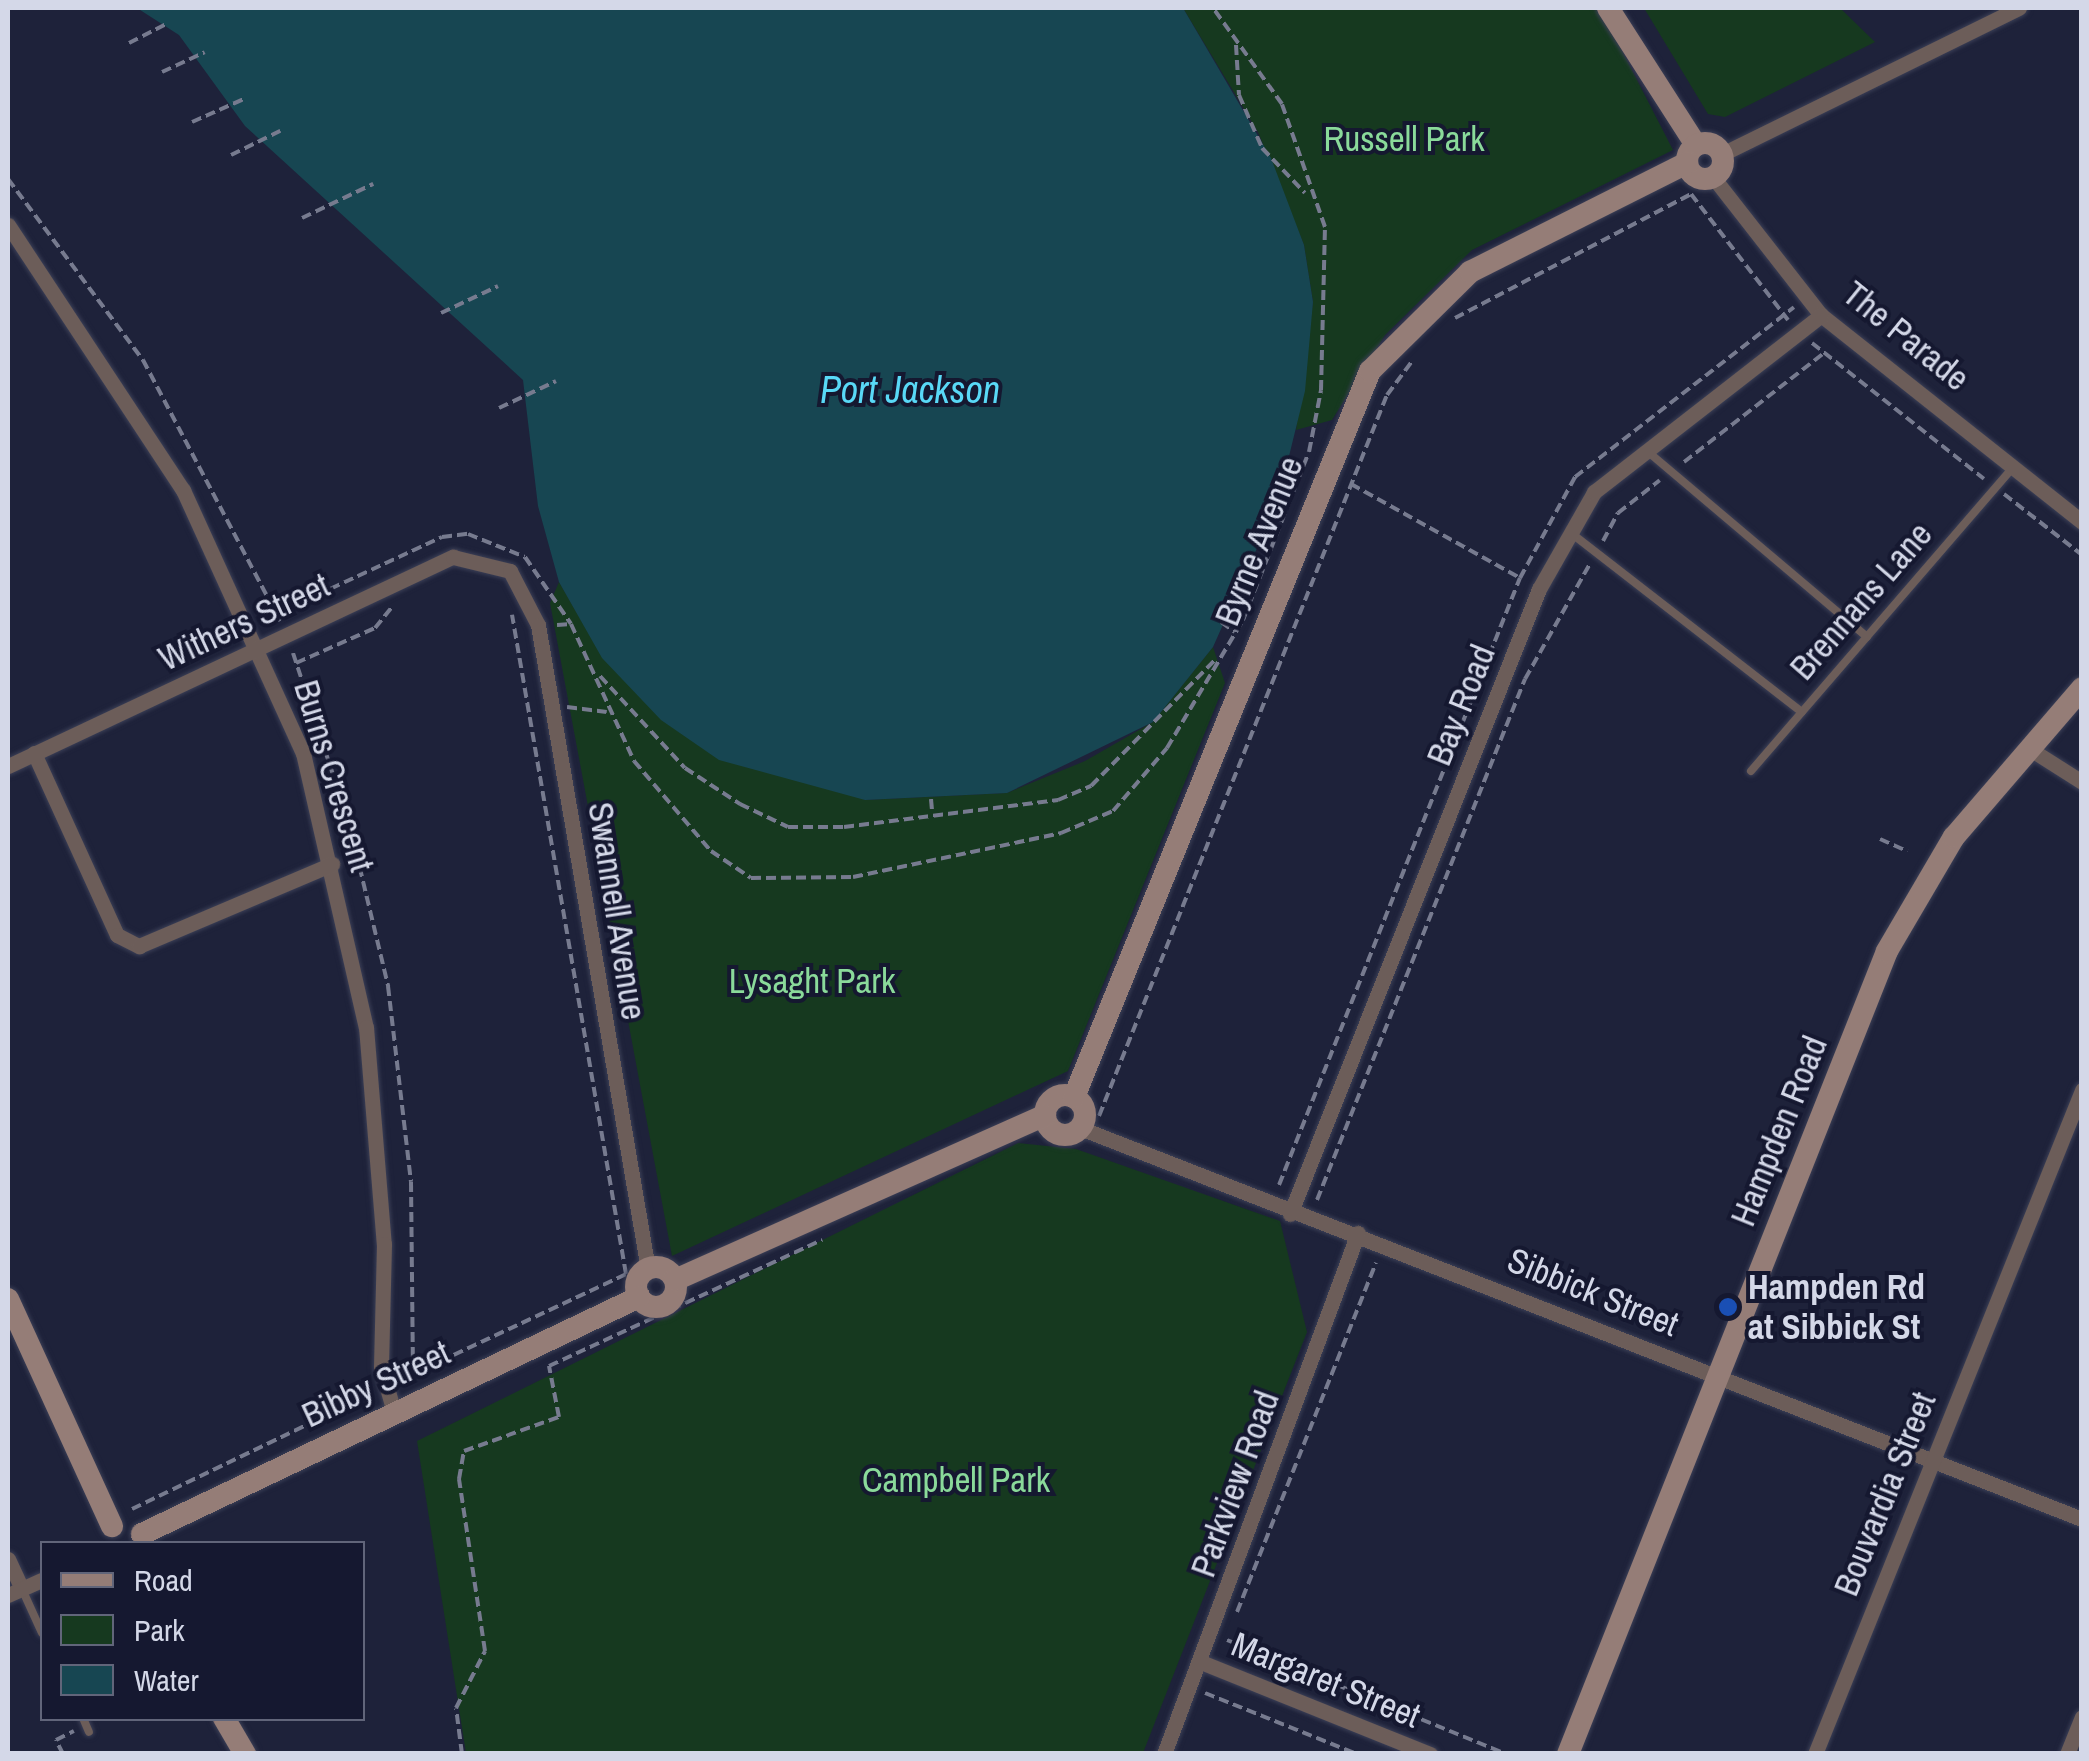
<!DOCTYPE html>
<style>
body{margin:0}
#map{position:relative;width:2089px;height:1761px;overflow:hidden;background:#1e223a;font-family:"Archivo Narrow",sans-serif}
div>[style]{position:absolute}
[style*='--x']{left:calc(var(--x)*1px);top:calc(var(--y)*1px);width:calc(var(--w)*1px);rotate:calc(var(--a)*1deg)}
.green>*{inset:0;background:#16391f}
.water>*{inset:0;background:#174652}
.path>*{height:4px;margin-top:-2px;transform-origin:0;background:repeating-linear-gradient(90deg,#777b8f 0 10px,transparent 0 15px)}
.roads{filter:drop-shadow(0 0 2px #3b3f56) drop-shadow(0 0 2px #3b3f56)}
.lane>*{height:8px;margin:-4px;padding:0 4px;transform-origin:4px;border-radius:4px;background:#6c5d59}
.street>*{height:15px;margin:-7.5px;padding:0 7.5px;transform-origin:7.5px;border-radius:7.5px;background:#6c5d59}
.secondary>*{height:22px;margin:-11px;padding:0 11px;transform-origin:11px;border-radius:11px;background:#957d77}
.secondary>.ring{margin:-11px;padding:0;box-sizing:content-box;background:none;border:22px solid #957d77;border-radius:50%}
.dots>*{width:28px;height:28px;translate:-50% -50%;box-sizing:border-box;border:5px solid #151830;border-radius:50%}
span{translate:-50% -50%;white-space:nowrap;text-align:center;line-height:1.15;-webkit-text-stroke:8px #151830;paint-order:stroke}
.park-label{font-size:35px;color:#8ada9a}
.street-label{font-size:35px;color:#d4d8e8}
.poi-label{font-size:35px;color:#d4d8e8;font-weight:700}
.left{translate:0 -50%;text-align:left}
.water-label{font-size:38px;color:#59d9f7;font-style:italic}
.frame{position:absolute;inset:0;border:10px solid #d4d8e8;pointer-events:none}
.legend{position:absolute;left:40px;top:1541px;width:325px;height:180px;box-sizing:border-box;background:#151830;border:2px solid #61657a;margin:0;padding:12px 18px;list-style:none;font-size:30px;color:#d4d8e8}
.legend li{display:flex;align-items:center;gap:20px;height:50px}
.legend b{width:50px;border:2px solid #61657a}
</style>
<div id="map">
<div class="green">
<i style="clip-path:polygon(1183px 8px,1600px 8px,1673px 150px,1472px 250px,1385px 335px,1332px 420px,1296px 430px,1313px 302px,1304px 245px,1258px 132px)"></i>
<i style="clip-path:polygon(1644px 8px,1840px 8px,1875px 42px,1725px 117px,1708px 114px)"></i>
<i style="clip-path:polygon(559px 582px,603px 658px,865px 800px,1007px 793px,1085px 761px,1153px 722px,1213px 647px,1225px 683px,1068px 1071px,672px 1256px,550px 603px)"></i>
<i style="clip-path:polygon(1018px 1143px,1076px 1149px,1280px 1221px,1307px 1332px,1143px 1753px,466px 1753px,417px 1441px)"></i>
</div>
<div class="water">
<i style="clip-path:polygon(137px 8px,1183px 8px,1271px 158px,1304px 245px,1313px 302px,1305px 391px,1278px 501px,1213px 647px,1153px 722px,1007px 793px,865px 800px,719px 760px,661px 720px,602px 658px,559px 582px,538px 506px,523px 380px,245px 126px,179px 35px)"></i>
</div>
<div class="path">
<i style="--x:129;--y:43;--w:44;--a:-27.1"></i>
<i style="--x:1236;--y:45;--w:50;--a:86.6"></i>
<i style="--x:1239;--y:95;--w:58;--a:66.5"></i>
<i style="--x:1262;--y:148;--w:62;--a:46.3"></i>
<i style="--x:162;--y:72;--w:47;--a:-24.9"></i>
<i style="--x:192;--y:122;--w:57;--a:-23.9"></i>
<i style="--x:231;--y:155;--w:55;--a:-26.1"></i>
<i style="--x:8;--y:179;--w:226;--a:53.3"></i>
<i style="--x:143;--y:360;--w:295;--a:62.3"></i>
<i style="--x:302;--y:218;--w:79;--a:-25.6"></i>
<i style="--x:441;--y:313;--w:63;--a:-25.3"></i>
<i style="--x:1455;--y:318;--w:267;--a:-27.7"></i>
<i style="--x:1691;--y:194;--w:159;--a:52.4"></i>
<i style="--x:1812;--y:343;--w:219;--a:38.3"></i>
<i style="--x:499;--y:408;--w:63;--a:-25.3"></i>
<i style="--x:1684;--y:462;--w:177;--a:-37.9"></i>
<i style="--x:1351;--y:484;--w:193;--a:29.1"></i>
<i style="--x:2004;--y:494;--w:99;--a:38"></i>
<i style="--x:1603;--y:541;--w:32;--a:-62"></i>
<i style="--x:1618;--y:513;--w:53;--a:-38.2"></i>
<i style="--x:276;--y:614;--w:183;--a:-24.9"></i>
<i style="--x:442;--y:537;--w:26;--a:-7"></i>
<i style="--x:468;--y:534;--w:61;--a:22"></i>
<i style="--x:525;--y:557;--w:81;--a:55.5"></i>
<i style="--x:1221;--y:622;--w:17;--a:36"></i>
<i style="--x:557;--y:625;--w:14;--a:-4"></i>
<i style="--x:571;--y:624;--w:151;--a:65.3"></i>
<i style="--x:634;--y:761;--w:118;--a:49.5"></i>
<i style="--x:711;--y:851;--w:48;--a:34"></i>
<i style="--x:751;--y:878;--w:102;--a:-0.6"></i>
<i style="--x:853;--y:877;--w:213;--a:-11.9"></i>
<i style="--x:1061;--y:833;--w:56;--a:-22.9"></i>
<i style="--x:1113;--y:811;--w:83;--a:-49.4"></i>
<i style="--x:1167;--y:748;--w:149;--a:-59.3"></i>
<i style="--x:1243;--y:620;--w:180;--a:-68.6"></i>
<i style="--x:1309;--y:452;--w:63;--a:-79"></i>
<i style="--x:1321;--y:390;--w:163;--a:-88.6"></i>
<i style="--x:1325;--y:227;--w:130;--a:-109.3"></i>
<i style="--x:1282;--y:104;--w:118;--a:-125.7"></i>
<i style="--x:293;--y:653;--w:179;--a:71.8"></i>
<i style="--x:349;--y:823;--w:168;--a:76.5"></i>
<i style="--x:388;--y:986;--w:197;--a:83.3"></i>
<i style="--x:411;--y:1182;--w:192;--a:89.4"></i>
<i style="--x:413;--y:1374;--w:235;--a:-25.1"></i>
<i style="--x:626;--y:1274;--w:669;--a:-99.81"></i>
<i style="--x:296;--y:663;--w:86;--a:-23.9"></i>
<i style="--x:375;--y:628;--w:28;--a:-51"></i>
<i style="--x:600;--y:676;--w:125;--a:47.3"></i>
<i style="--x:685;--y:768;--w:66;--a:33.2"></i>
<i style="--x:740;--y:804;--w:53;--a:25.6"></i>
<i style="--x:788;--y:827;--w:56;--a:0"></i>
<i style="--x:844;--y:827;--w:216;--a:-7.2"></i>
<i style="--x:1058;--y:800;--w:36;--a:-23"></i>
<i style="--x:1091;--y:786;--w:178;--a:-45.5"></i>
<i style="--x:567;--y:707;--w:40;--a:7.1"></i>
<i style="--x:931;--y:799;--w:11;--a:85"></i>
<i style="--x:1880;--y:839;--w:30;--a:24"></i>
<i style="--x:1099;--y:1116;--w:776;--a:-68.23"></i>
<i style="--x:1387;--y:395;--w:44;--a:-53.4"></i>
<i style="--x:1279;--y:1185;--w:653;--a:-68.35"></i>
<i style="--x:1520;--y:578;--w:115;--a:-61.4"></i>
<i style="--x:1575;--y:477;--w:277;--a:-37.8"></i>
<i style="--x:1317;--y:1200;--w:561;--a:-68.24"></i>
<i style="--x:1525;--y:679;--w:134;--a:-60.6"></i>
<i style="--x:132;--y:1509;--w:246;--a:-25.7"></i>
<i style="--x:1237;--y:1612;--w:376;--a:-68.3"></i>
<i style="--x:1227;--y:1640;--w:301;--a:22.2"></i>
<i style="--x:1205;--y:1693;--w:164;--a:21.9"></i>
<i style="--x:63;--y:1754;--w:16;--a:-117"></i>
<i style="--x:56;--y:1740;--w:20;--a:-27"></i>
<i style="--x:110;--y:1754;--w:56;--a:0"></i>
<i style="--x:462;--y:1754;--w:46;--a:-97.4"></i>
<i style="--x:456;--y:1708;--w:64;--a:-63"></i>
<i style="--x:485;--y:1651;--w:174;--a:-98.6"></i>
<i style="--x:459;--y:1479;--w:28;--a:-80"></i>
<i style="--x:464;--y:1451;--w:101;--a:-19.7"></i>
<i style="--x:559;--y:1417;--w:52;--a:-101.1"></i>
<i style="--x:549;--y:1366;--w:301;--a:-24.8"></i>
</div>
<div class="roads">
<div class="lane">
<i style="--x:1647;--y:451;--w:288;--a:40.2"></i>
<i style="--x:1571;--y:533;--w:292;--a:37.8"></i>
<i style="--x:1751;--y:771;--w:401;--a:-49.2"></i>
<i style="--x:22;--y:1589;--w:48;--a:65.6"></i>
<i style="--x:83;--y:1718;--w:15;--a:67"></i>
</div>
<div class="street">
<i style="--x:1722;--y:154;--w:331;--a:-26.2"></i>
<i style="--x:1713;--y:177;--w:175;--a:52"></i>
<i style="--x:1821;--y:315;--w:333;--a:38.4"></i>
<i style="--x:8;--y:225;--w:318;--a:56.6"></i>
<i style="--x:183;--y:490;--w:289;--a:65.5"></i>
<i style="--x:303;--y:753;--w:281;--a:77.1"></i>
<i style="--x:366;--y:1027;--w:218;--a:85.3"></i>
<i style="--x:384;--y:1244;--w:123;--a:91.4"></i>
<i style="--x:381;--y:1367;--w:47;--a:73.9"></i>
<i style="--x:2030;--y:749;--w:62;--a:32.4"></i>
<i style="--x:34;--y:753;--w:200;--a:65.5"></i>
<i style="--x:117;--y:935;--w:25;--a:27"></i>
<i style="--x:139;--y:946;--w:210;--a:-23"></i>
<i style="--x:8;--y:766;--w:492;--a:-25.2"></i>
<i style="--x:453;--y:557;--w:59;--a:13.8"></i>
<i style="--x:510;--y:571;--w:61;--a:62.6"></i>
<i style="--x:538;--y:625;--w:653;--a:80.31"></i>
<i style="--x:1080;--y:1128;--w:1076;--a:21.32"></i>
<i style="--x:1290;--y:1214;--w:673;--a:-68.28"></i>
<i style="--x:1539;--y:589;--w:112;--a:-60.4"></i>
<i style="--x:1594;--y:492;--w:288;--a:-37.9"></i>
<i style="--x:8;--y:1559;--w:33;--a:65"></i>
<i style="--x:8;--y:1595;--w:37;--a:-24"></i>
<i style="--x:1201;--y:1662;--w:247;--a:21.9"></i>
<i style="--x:1164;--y:1754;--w:556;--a:-69.58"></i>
<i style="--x:1815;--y:1754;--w:716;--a:-68.09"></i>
<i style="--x:2067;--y:1754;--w:40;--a:-68"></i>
</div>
<div class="secondary">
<i style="--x:1608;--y:8;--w:163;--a:57.3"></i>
<i class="ring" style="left:1687px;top:143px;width:14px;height:14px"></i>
<i class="ring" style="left:1045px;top:1095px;width:18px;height:18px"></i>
<i style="--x:1074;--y:1097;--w:784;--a:-67.82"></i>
<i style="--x:1370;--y:371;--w:141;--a:-44.7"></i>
<i style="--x:1470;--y:272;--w:243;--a:-26.7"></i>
<i class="ring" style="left:636px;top:1267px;width:18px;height:18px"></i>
<i style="--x:675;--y:1280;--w:405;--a:-24"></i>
<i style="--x:8;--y:1299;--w:250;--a:65.4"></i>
<i style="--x:142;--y:1534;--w:551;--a:-25.49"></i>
<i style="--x:224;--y:1718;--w:42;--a:59.7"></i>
<i style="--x:1568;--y:1754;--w:864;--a:-68.33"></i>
<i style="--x:1887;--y:951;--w:132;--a:-59.6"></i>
<i style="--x:1954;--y:837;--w:196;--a:-49.3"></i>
</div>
</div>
<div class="dots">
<i style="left:1728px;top:1307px;background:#1a4fb4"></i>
</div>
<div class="park-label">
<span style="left:1404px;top:139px">Russell Park</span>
<span style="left:812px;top:981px">Lysaght Park</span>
<span style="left:956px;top:1480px">Campbell Park</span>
</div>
<div class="street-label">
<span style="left:1906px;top:336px;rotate:39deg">The Parade</span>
<span style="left:1259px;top:541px;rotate:-68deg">Byrne Avenue</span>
<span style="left:1861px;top:601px;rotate:-49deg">Brennans Lane</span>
<span style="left:244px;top:622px;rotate:-25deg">Withers Street</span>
<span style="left:1461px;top:705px;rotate:-68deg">Bay Road</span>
<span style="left:334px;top:776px;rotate:73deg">Burns Crescent</span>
<span style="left:617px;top:911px;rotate:81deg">Swannell Avenue</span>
<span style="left:1779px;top:1131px;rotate:-68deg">Hampden Road</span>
<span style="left:1593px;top:1292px;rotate:22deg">Sibbick Street</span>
<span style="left:376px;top:1384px;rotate:-25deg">Bibby Street</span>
<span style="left:1235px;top:1484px;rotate:-70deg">Parkview Road</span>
<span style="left:1885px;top:1494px;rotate:-68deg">Bouvardia Street</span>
<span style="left:1326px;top:1680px;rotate:22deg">Margaret Street</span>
</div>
<div class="poi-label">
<span class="left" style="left:1748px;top:1307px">Hampden Rd<br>at Sibbick St</span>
</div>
<div class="water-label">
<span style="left:910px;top:390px">Port Jackson</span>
</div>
<div class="frame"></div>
<ul class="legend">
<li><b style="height:12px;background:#957d77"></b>Road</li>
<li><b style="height:28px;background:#16391f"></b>Park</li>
<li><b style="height:28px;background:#174652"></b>Water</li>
</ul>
</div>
